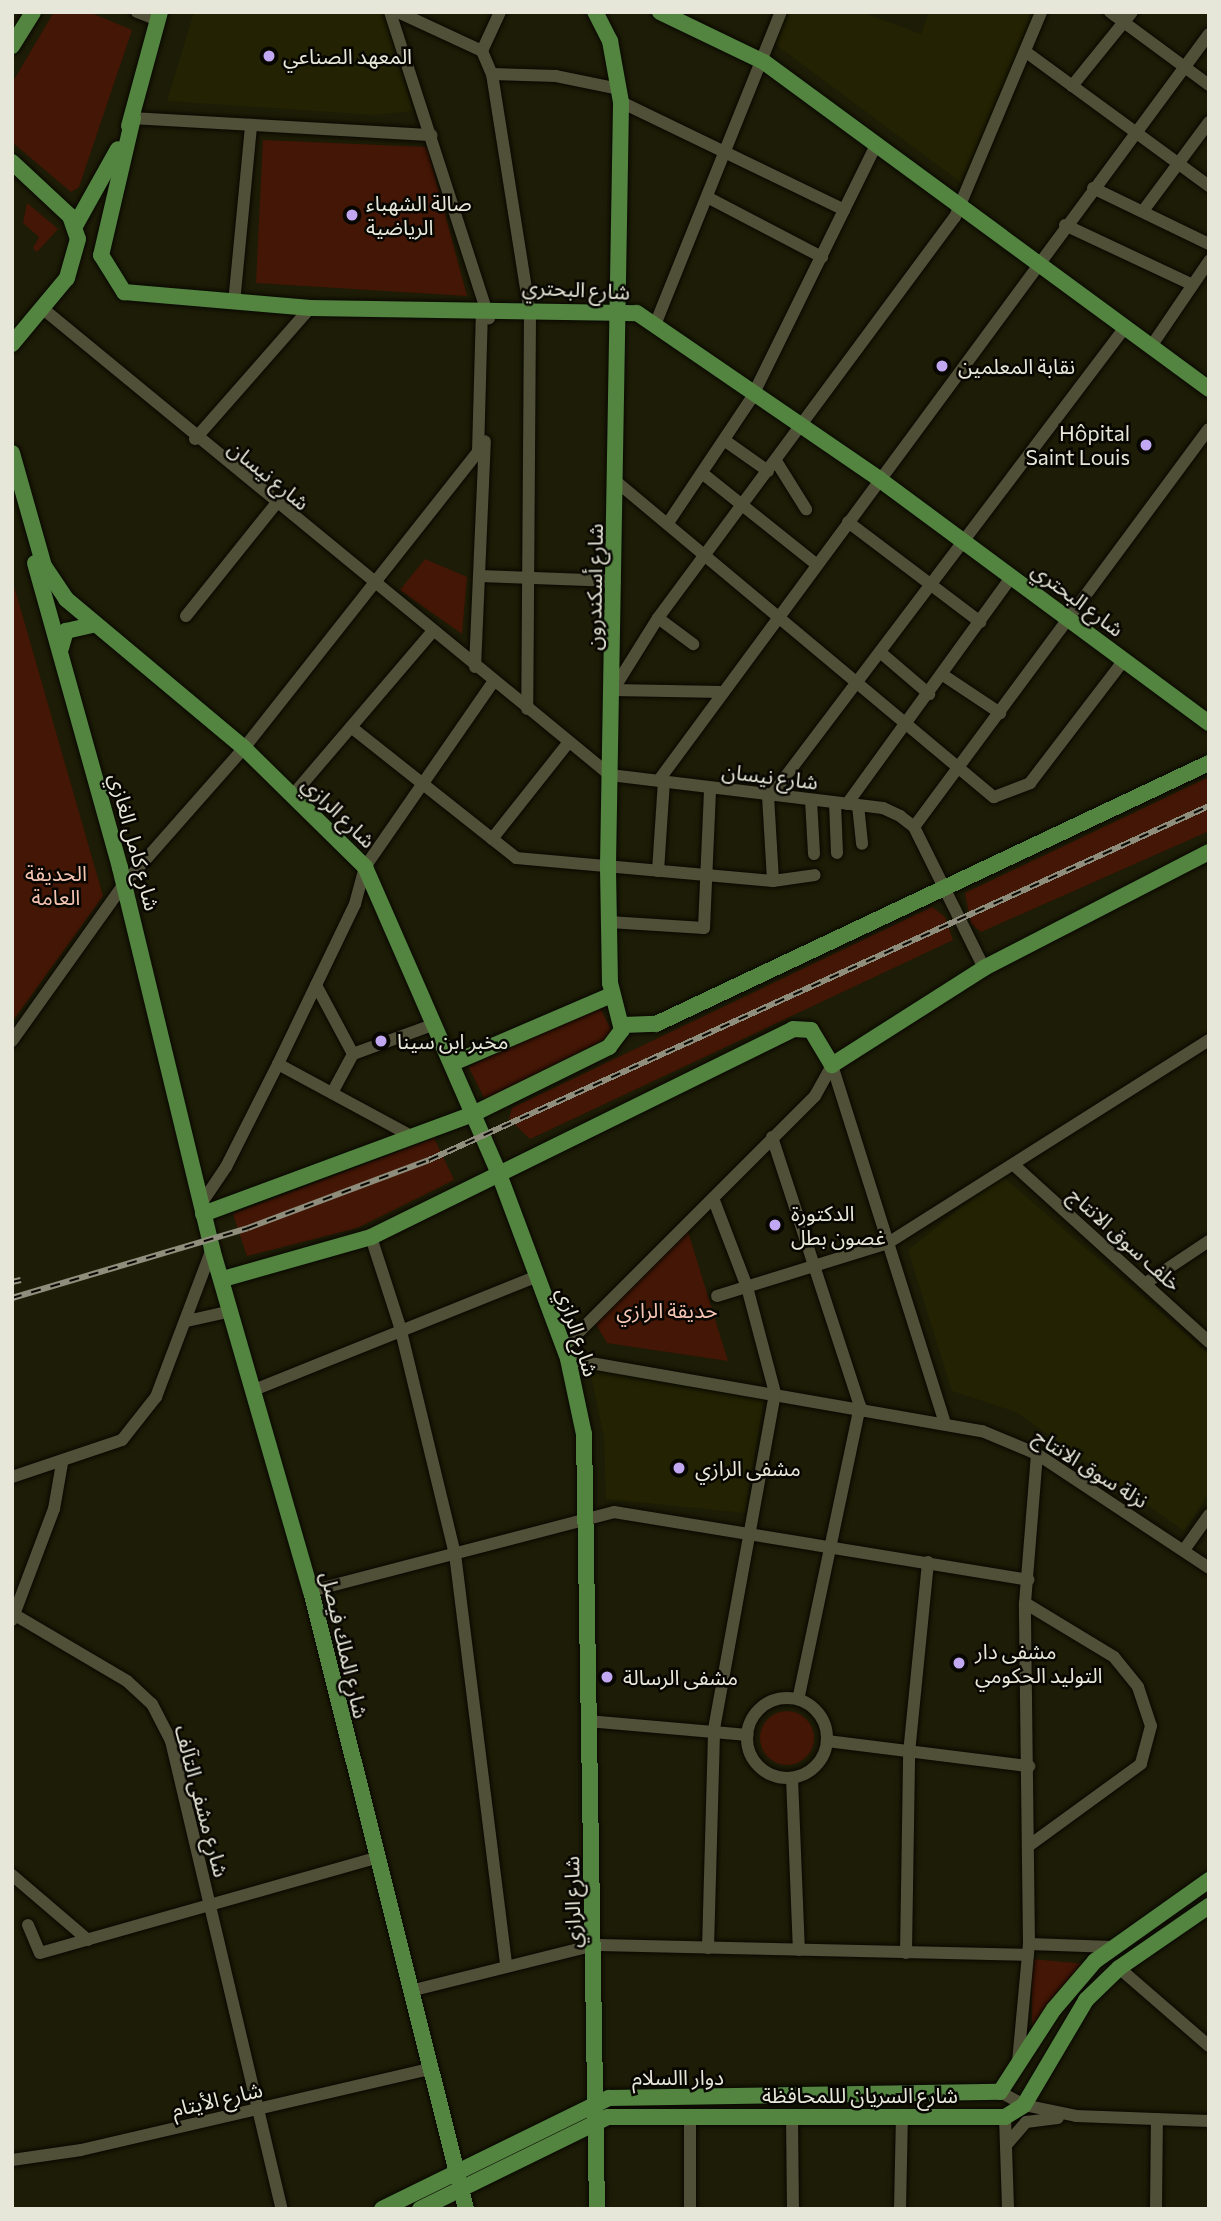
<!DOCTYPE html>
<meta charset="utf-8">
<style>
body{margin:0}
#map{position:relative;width:1221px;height:2221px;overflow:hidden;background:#1d1c06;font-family:Commissioner,"Noto Sans Arabic",sans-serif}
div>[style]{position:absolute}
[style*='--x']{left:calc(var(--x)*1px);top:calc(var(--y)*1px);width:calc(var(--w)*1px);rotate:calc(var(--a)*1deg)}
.built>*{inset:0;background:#232203}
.green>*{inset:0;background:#441605;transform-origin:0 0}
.round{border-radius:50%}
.roads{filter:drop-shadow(0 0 2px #080700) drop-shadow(0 0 2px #080700)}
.minor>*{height:12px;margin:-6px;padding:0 6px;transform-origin:6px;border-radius:6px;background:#504f37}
.minor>.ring{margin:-6px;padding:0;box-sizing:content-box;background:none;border:12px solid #504f37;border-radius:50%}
.major>*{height:16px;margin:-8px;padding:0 8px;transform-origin:8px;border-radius:8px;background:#538440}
.rail>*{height:6px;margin-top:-3px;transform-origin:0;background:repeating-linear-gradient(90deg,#070601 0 10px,#8f8e7d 0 20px);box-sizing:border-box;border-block:2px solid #8f8e7d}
.dots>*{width:19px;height:19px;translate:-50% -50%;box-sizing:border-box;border:4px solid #070601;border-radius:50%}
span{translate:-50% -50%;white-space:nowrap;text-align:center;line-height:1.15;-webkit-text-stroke:5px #070601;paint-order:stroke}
.poi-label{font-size:21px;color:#e7e7d9}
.left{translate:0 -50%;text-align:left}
.right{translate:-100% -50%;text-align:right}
.street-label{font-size:21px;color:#e7e7d9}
.park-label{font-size:21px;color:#f5c3b2}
.frame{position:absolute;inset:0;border:14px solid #e7e7d9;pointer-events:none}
</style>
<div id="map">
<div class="built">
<i style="clip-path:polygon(194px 12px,384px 12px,413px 111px,375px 115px,167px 101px)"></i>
<i style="clip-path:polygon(786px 12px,861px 12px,921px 34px,929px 12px,1034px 12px,967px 187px,775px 44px)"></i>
<i style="clip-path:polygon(1001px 1175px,1209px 1354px,1209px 1493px,1184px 1531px,1016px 1412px,952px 1391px,908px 1250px)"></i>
<i style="clip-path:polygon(589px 1367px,764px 1397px,745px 1513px,606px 1499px,604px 1437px)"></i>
</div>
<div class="green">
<i style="clip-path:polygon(54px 12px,89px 12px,132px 30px,79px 187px,71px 192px,12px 142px,12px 83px)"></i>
<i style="clip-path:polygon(263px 140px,427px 147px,467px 296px,256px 283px)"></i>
<i style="clip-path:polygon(27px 203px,58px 229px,37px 252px,33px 248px,39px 237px,23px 223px)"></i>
<i style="clip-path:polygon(425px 559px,467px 577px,462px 634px,400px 590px)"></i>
<i style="clip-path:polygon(12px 579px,103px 896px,12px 1022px)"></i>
<i style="clip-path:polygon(1209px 777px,1209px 831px,981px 932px,971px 924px,965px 893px)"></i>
<i style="clip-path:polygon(932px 907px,945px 917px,953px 940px,530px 1139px,509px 1119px,512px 1108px)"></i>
<i style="left:597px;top:1002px;width:37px;height:144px;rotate:63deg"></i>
<i style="clip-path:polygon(434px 1138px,454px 1180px,357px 1228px,247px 1256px,233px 1214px)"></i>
<i style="clip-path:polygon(685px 1222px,728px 1361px,607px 1343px,596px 1324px)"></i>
<i class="round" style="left:760px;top:1711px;width:54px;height:54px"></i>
<i style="clip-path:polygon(1032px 1959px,1086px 1964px,1060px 1989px,1032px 2035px)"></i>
</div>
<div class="roads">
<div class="minor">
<i style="--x:137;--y:12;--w:22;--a:21"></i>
<i style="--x:390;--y:12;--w:322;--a:72.1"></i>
<i style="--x:398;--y:12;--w:93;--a:24.9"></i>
<i style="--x:500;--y:12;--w:43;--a:114.8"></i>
<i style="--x:482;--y:51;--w:25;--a:67"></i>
<i style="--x:492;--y:74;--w:242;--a:81"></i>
<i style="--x:530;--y:313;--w:396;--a:90.4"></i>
<i style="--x:1110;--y:12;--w:123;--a:36.4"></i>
<i style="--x:1026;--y:52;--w:227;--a:36.2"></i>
<i style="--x:492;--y:74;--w:64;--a:1.8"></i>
<i style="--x:556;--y:76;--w:64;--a:11.7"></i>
<i style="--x:1072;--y:86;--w:95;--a:-51"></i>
<i style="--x:621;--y:102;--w:248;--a:25.8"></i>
<i style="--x:133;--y:118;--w:299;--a:3.3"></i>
<i style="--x:1093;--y:188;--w:129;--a:25.8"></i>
<i style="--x:707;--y:197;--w:130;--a:27.6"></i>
<i style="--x:1143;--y:211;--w:111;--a:-53.4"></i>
<i style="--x:1065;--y:225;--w:141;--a:25.1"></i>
<i style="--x:234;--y:303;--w:179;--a:-84.5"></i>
<i style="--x:42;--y:308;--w:735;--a:39.43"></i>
<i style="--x:610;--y:775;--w:275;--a:6.9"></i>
<i style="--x:883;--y:808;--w:19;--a:25"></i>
<i style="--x:900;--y:816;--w:18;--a:38"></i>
<i style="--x:914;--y:827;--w:157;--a:63.6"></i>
<i style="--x:657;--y:320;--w:332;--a:-68.1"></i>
<i style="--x:1152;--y:345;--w:102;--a:-55.8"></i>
<i style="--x:195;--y:439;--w:174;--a:-48.7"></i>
<i style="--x:724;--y:440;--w:54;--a:35.2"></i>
<i style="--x:776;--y:461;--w:57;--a:58"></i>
<i style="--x:702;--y:473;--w:146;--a:38.6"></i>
<i style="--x:618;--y:483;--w:490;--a:39.9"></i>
<i style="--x:994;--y:797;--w:39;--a:-21"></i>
<i style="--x:1030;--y:783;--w:155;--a:-52.6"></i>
<i style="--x:848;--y:522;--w:166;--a:37.1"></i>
<i style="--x:668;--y:523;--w:149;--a:-56.2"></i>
<i style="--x:751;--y:399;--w:285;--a:-63.8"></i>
<i style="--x:479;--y:576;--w:136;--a:2.1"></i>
<i style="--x:186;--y:616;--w:142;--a:-51.3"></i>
<i style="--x:658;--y:618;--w:44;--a:36.6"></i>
<i style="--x:880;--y:652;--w:65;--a:40.6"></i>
<i style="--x:475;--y:667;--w:226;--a:-87.5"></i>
<i style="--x:943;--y:675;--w:69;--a:33.7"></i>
<i style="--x:613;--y:690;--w:85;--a:-58"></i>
<i style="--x:658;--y:618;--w:499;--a:-53.5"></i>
<i style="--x:955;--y:217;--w:222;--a:-67.2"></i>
<i style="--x:613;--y:690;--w:110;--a:1"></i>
<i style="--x:351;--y:727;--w:211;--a:38.4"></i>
<i style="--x:516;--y:858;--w:258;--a:5.1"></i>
<i style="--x:773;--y:881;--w:42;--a:-8.1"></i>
<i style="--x:659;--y:780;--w:927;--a:-53.6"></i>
<i style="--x:292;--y:796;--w:216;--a:-49.5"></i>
<i style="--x:768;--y:796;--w:85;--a:86.6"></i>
<i style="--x:770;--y:797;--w:590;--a:-52.92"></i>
<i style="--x:811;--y:800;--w:54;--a:86.8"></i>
<i style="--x:835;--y:803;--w:50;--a:87.7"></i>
<i style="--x:847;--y:804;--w:281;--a:-54.1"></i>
<i style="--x:858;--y:805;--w:39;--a:84"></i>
<i style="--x:914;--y:827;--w:495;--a:-53.5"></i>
<i style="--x:492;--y:839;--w:122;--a:-51.6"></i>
<i style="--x:658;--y:871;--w:90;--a:-86.2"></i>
<i style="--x:609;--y:922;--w:95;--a:3.6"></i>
<i style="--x:704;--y:928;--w:140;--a:-87.5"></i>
<i style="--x:316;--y:985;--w:78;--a:61.8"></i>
<i style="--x:12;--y:1041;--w:193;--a:-54.5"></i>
<i style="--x:124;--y:884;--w:181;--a:-48.6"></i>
<i style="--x:244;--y:748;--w:377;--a:-51.7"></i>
<i style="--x:478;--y:452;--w:139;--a:-88.4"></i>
<i style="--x:278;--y:1064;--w:153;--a:28.4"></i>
<i style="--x:832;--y:1065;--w:372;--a:72.5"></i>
<i style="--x:332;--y:1093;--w:44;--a:-61.7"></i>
<i style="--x:353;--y:1054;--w:87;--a:-20.1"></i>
<i style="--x:772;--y:1137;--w:283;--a:71.9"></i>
<i style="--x:860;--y:1406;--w:299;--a:101.9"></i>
<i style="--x:1015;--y:1166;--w:262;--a:42.2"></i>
<i style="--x:201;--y:1204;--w:45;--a:-56"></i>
<i style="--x:226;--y:1167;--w:115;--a:-63.2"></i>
<i style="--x:278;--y:1064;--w:178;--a:-64.3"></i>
<i style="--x:355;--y:904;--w:38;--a:-75"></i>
<i style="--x:365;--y:867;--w:225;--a:-55.3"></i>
<i style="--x:371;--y:1237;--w:95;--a:72.1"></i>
<i style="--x:400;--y:1327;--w:234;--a:76.4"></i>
<i style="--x:455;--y:1554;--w:414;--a:82.9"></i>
<i style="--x:1146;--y:1283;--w:76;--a:-33.7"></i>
<i style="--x:717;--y:1296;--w:179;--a:-17.2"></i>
<i style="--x:888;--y:1243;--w:380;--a:-32.3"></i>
<i style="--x:187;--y:1321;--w:45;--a:-12.8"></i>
<i style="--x:564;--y:1347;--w:355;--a:-45"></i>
<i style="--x:815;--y:1096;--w:35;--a:-61"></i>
<i style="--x:568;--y:1359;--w:420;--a:9.9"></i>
<i style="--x:982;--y:1431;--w:60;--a:22.7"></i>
<i style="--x:1037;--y:1454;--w:206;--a:33.5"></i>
<i style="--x:254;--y:1390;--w:306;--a:-21.9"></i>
<i style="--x:12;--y:1477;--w:116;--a:-18.6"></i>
<i style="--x:122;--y:1440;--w:55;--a:-51.7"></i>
<i style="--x:156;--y:1397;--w:158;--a:-69.3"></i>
<i style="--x:1184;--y:1550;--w:43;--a:-54.5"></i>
<i style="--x:311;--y:1591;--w:313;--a:-14.6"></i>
<i style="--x:614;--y:1512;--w:420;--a:9.3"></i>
<i style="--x:1025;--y:1603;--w:104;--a:31.2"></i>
<i style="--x:1114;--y:1657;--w:38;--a:51"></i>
<i style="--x:1138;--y:1687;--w:41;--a:71.6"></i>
<i style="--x:1151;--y:1726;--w:39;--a:105"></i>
<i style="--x:1141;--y:1764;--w:137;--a:143.9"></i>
<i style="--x:15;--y:1615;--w:130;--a:30.5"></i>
<i style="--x:127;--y:1681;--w:34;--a:43"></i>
<i style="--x:152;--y:1704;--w:42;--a:62.8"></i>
<i style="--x:171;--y:1741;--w:481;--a:76.7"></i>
<i style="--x:12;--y:1620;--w:119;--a:-69.3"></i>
<i style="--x:54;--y:1509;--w:47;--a:-80.1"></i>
<i class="ring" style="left:747px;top:1698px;width:68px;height:68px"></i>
<i style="--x:588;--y:1721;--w:160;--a:5"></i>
<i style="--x:827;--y:1741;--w:204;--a:7.1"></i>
<i style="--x:792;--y:1778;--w:172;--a:87.7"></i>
<i style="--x:12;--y:1875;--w:100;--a:40.5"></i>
<i style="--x:28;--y:1925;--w:30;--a:67"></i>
<i style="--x:40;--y:1953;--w:346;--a:-15.8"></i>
<i style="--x:1029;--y:1944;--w:84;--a:2"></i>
<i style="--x:708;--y:1948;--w:219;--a:-88.4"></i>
<i style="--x:714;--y:1729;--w:341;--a:-79.7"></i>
<i style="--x:775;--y:1393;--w:110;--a:-104.8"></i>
<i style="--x:747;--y:1287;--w:95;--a:-110.9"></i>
<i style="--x:906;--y:1953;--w:200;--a:-89.1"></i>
<i style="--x:909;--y:1753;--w:192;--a:-84.3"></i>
<i style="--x:1119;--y:1968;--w:119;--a:40.9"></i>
<i style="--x:410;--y:1991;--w:190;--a:-14"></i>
<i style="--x:594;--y:1945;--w:434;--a:1.3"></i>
<i style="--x:1018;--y:2062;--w:119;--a:-84.7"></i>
<i style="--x:1029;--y:1944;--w:341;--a:-90.7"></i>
<i style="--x:1025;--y:1603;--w:149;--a:-85.4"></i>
<i style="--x:1000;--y:2092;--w:27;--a:28"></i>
<i style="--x:1024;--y:2105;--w:53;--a:11.9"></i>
<i style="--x:1076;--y:2116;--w:133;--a:2.2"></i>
<i style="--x:792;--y:2116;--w:93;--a:89.4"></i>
<i style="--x:1005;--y:2117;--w:92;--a:88.1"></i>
<i style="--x:1007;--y:2144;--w:29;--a:-49"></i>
<i style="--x:1026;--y:2122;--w:32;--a:-7"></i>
<i style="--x:12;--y:2160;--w:70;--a:-8.2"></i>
<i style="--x:81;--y:2150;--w:356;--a:-13.1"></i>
<i style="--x:690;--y:2209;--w:94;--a:-90"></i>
<i style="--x:900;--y:2209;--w:93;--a:-88.8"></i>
<i style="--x:1156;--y:2209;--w:90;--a:-89.4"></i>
</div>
<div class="major">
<i style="--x:660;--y:12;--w:115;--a:25.7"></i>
<i style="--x:764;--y:62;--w:552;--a:36.31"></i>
<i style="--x:12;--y:46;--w:40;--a:-58"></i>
<i style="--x:133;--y:118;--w:141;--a:103.1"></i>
<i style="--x:101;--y:255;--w:44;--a:58.1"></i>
<i style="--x:124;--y:292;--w:187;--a:4.9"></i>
<i style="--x:310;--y:308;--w:327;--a:0.9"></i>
<i style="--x:637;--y:313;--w:293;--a:34.4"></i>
<i style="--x:879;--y:479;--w:410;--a:36.5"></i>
<i style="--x:129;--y:126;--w:118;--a:-74.8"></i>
<i style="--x:12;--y:162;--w:79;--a:43"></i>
<i style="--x:70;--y:216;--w:24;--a:71"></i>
<i style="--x:78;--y:239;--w:41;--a:105.8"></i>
<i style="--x:67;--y:278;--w:86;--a:129.8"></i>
<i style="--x:75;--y:226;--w:88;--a:-60.8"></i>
<i style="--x:12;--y:453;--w:117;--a:74.2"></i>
<i style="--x:44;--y:566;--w:40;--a:56"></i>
<i style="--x:66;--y:599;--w:232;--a:39.9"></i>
<i style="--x:244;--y:748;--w:170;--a:44.5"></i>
<i style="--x:365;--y:867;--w:335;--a:66.4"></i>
<i style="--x:499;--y:1174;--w:197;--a:69.5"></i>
<i style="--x:568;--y:1359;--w:77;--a:78"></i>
<i style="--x:584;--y:1434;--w:775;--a:89.04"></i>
<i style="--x:35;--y:563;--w:317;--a:74.4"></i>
<i style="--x:120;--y:868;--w:392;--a:76.4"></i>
<i style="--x:212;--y:1249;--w:356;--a:73.9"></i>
<i style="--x:311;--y:1591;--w:637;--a:75.92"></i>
<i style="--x:61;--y:648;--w:18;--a:-74"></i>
<i style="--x:66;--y:631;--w:28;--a:-13"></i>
<i style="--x:623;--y:1025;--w:33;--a:-2"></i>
<i style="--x:656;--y:1024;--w:611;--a:-25.27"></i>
<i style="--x:453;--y:1063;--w:173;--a:-23.2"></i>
<i style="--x:203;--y:1214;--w:288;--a:-20.3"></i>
<i style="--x:473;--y:1114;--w:152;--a:-26.2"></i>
<i style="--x:609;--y:1047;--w:21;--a:-53"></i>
<i style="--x:622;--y:1030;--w:49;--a:-104.3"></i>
<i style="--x:610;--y:983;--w:118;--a:-91"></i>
<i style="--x:608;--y:865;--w:763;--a:-89.02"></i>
<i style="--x:621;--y:102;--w:62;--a:-100.2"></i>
<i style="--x:610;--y:41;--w:33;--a:-117"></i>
<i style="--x:223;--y:1279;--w:154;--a:-15.8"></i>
<i style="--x:371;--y:1237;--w:470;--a:-26.2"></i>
<i style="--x:793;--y:1029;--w:18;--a:3"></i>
<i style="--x:811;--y:1030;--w:41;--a:59"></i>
<i style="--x:832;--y:1065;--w:180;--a:-32.5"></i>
<i style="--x:984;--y:968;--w:253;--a:-27.3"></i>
<i style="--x:382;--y:2209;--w:253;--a:-26.1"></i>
<i style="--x:609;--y:2098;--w:391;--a:-0.9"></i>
<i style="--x:1000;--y:2092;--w:99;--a:-57"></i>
<i style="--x:1054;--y:2009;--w:63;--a:-49.5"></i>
<i style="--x:1095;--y:1961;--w:140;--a:-35.4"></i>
<i style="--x:420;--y:2209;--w:209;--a:-26.1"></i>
<i style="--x:608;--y:2117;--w:397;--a:0"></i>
<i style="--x:1005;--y:2117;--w:22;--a:-32"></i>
<i style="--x:1024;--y:2105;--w:122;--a:-59.4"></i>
<i style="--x:1086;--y:2000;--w:46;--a:-44.1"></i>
<i style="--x:1119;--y:1968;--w:109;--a:-34.6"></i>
</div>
</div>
<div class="rail">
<i style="--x:12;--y:1282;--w:9;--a:-13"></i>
<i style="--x:12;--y:1298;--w:246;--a:-16.5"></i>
<i style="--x:248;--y:1228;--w:193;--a:-20.6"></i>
<i style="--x:429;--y:1160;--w:857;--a:-24.41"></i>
</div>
<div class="dots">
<i style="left:269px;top:56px;background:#c2a8f3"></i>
<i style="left:352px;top:215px;background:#c2a8f3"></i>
<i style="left:942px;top:366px;background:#c2a8f3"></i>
<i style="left:1146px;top:445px;background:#c2a8f3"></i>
<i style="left:381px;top:1041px;background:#c2a8f3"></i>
<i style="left:775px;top:1225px;background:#c2a8f3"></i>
<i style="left:679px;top:1468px;background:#c2a8f3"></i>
<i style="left:959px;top:1663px;background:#c2a8f3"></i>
<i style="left:607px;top:1677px;background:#c2a8f3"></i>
</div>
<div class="poi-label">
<span class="left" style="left:283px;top:56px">المعهد الصناعي</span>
<span class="left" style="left:366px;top:215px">صالة الشهباء<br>الرياضية</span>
<span class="left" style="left:958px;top:366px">نقابة المعلمين</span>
<span class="right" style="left:1130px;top:445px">Hôpital<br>Saint Louis</span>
<span class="left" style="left:397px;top:1041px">مخبر ابن سينا</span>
<span class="left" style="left:791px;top:1225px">الدكتورة<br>غصون بطل</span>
<span class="left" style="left:695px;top:1468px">مشفى الرازي</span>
<span class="left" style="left:975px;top:1663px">مشفى دار<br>التوليد الحكومي</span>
<span class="left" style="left:623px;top:1677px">مشفى الرسالة</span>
</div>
<div class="street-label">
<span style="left:576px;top:289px;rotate:3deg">شارع البحتري</span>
<span style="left:269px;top:475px;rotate:39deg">شارع نيسان</span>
<span style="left:594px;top:587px;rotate:-89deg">شارع أسكندرون</span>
<span style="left:1078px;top:599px;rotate:37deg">شارع البحتري</span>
<span style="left:770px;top:776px;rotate:7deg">شارع نيسان</span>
<span style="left:339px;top:812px;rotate:44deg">شارع الرازي</span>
<span style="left:135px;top:842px;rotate:75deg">شارع كامل الغازي</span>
<span style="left:1125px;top:1239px;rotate:42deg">خلف سوق الانتاج</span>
<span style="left:578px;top:1332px;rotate:72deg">شارع الرازي</span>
<span style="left:1091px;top:1468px;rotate:32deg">نزلة سوق الانتاج</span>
<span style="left:345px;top:1645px;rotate:77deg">شارع الملك فيصل</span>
<span style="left:202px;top:1801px;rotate:75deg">شارع مشفى التآلف</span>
<span style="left:572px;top:1902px;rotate:-91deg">شارع الرازي</span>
<span style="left:678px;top:2077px">دوار االسلام</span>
<span style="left:860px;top:2095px">شارع السريان لللمحافظة</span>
<span style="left:217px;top:2099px;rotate:-13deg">شارع الأيتام</span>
</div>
<div class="park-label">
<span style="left:56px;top:885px">الحديقة<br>العامة</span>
<span style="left:667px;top:1310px">حديقة الرازي</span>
</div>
<div class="frame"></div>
</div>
